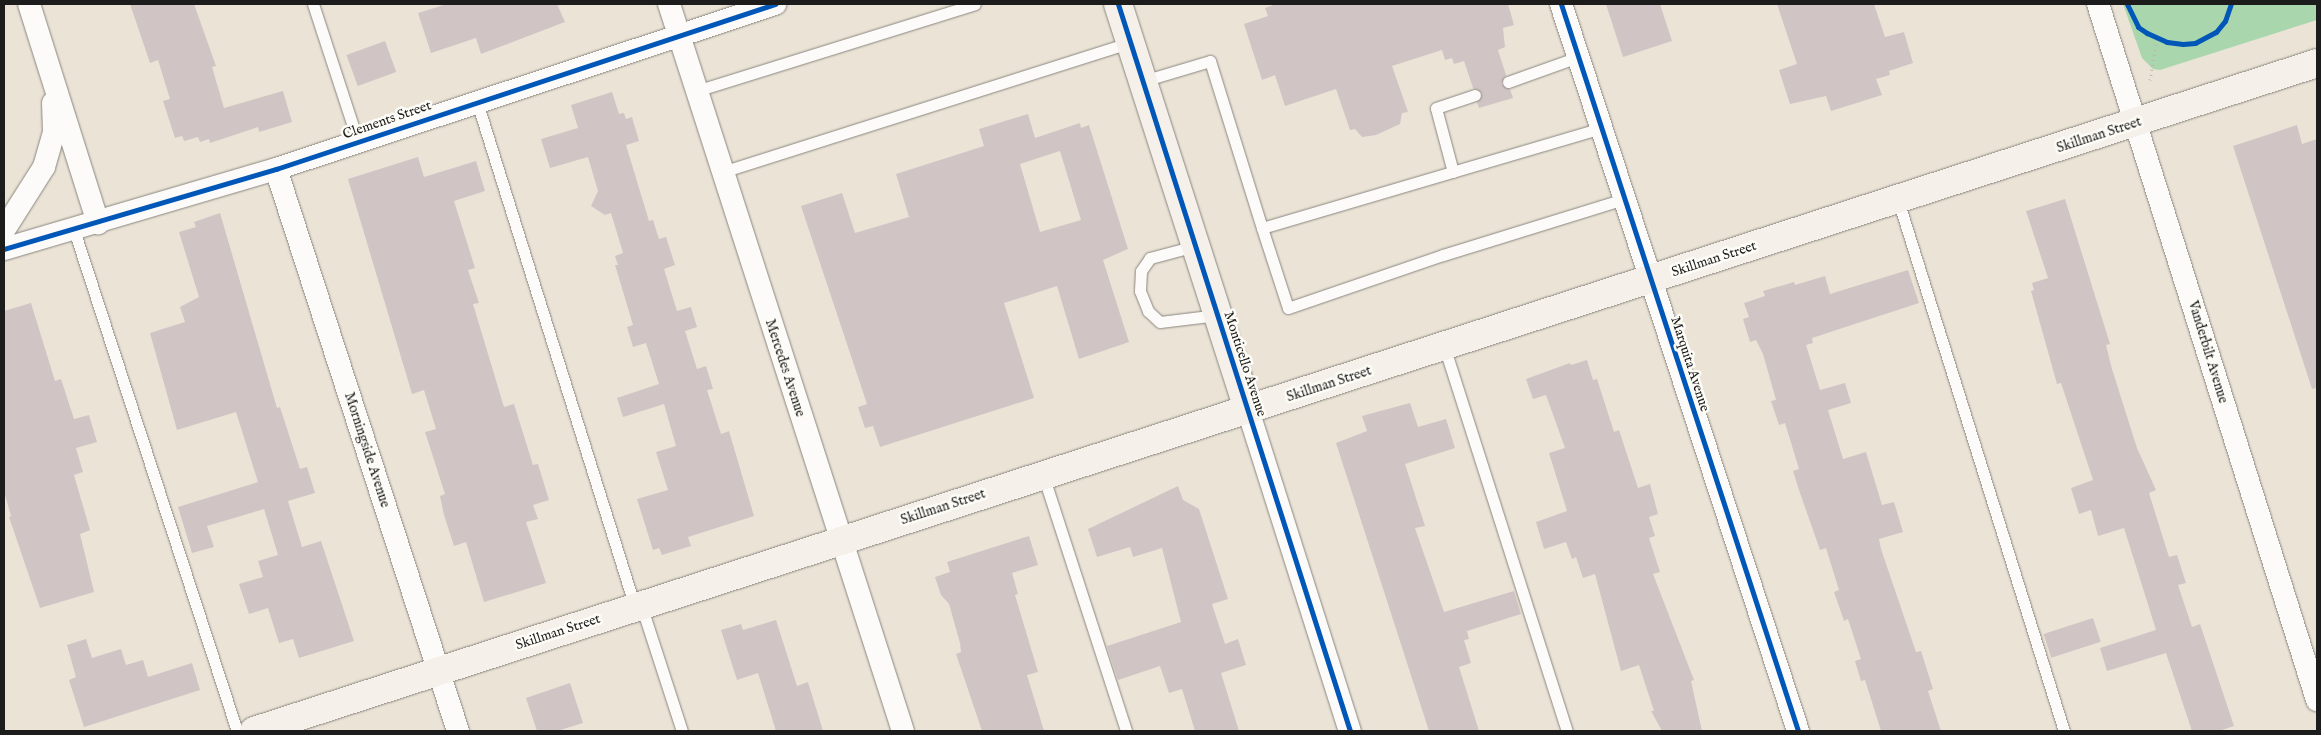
<!DOCTYPE html>
<style>
body{margin:0}
#map{position:relative;width:2321px;height:735px;overflow:hidden;background:#ebe4d6;font-family:"IM FELL English",serif}
div>[style]{position:absolute}
[style*='--x']{left:calc(var(--x)*1px);top:calc(var(--y)*1px);width:calc(var(--w)*1px);rotate:calc(var(--a)*1deg)}
.green>*{inset:0;background:#aad6ae}
.building>*{inset:0;background:#d1c4c5;transform-origin:0 0}
.path>*{height:3px;margin-top:-1.5px;transform-origin:0;background:repeating-linear-gradient(90deg,#b9b8b6 0 1px,transparent 0 5px)}
.roads{filter:drop-shadow(0 0 1px #8a8680) drop-shadow(0 0 1px #8a8680)}
.lane>*{height:11px;margin:-5.5px;padding:0 5.5px;transform-origin:5.5px;border-radius:5.5px;background:#fcfbf9}
.street>*{height:22px;margin:-11px;padding:0 11px;transform-origin:11px;border-radius:11px;background:#fcfbf9}
.secondary>*{height:28px;margin:-14px;padding:0 14px;transform-origin:14px;border-radius:14px;background:#f5f1ea}
.cycleway>*{height:5px;margin:-2.5px;padding:0 2.5px;transform-origin:2.5px;border-radius:2.5px;background:#0057b8}
span{translate:-50% -50%;white-space:nowrap;text-align:center;line-height:1.15;-webkit-text-stroke:5px #fdfcf7;paint-order:stroke}
.street-label{font-size:14px;color:#1c1c1c}
.frame{position:absolute;inset:0;border:5px solid #1c1c1c;pointer-events:none}
</style>
<div id="map">
<div class="green">
<i style="clip-path:polygon(2123px 4px,2317px 4px,2317px 20px,2160px 70px,2153px 69px,2142px 58px)"></i>
</div>
<div class="building">
<i style="clip-path:polygon(130px 4px,194px 4px,216px 66px,212px 67px,224px 108px,283px 91px,292px 122px,259px 132px,258px 127px,210px 143px,209px 139px,200px 142px,198px 137px,184px 141px,182px 136px,175px 138px,163px 101px,170px 99px,158px 60px,150px 63px)"></i>
<i style="clip-path:polygon(447px 4px,557px 4px,565px 22px,481px 54px,476px 38px,431px 53px,418px 13px)"></i>
<i style="clip-path:polygon(1276px 4px,1508px 4px,1514px 25px,1503px 28px,1505px 47px,1498px 50px,1506px 75px,1501px 84px,1510px 89px,1513px 98px,1479px 108px,1477px 102px,1482px 93px,1473px 88px,1464px 61px,1454px 64px,1452px 58px,1445px 60px,1442px 50px,1392px 66px,1408px 112px,1402px 113px,1400px 124px,1376px 135px,1362px 137px,1355px 129px,1350px 130px,1336px 89px,1285px 106px,1275px 75px,1262px 80px,1244px 24px,1268px 16px,1265px 8px)"></i>
<i style="clip-path:polygon(1606px 4px,1660px 4px,1672px 41px,1623px 57px)"></i>
<i style="clip-path:polygon(1777px 4px,1874px 4px,1885px 37px,1904px 32px,1913px 63px,1889px 71px,1890px 75px,1876px 79px,1882px 95px,1831px 111px,1826px 96px,1790px 104px,1779px 70px,1797px 64px)"></i>
<i style="left:385px;top:41px;width:33px;height:41px;rotate:70deg"></i>
<i style="clip-path:polygon(612px 92px,619px 114px,624px 113px,626px 119px,632px 117px,639px 141px,626px 145px,649px 221px,653px 220px,659px 239px,666px 237px,675px 265px,664px 269px,677px 311px,691px 307px,697px 327px,685px 331px,697px 369px,706px 366px,713px 389px,707px 390px,721px 434px,729px 431px,754px 516px,688px 537px,691px 546px,662px 555px,659px 548px,653px 550px,637px 499px,668px 490px,656px 452px,676px 446px,664px 404px,623px 417px,617px 398px,659px 384px,646px 343px,633px 347px,627px 327px,633px 325px,615px 265px,618px 265px,615px 256px,623px 253px,611px 213px,605px 215px,591px 206px,598px 191px,588px 157px,550px 168px,541px 139px,578px 128px,571px 105px)"></i>
<i style="clip-path:polygon(evenodd,1028px 114px,1035px 138px,1080px 123px,1081px 128px,1089px 125px,1128px 249px,1103px 260px,1129px 342px,1079px 359px,1057px 286px,1004px 303px,1034px 398px,880px 447px,873px 426px,865px 428px,858px 407px,867px 404px,801px 206px,842px 193px,855px 233px,909px 217px,896px 174px,984px 146px,979px 129px,1028px 114px,1060px 151px,1081px 220px,1040px 232px,1020px 164px,1060px 151px)"></i>
<i style="clip-path:polygon(2297px 125px,2302px 144px,2317px 139px,2317px 388px,2312px 389px,2233px 146px)"></i>
<i style="clip-path:polygon(418px 157px,424px 177px,476px 161px,485px 191px,454px 201px,475px 268px,468px 270px,479px 303px,473px 304px,504px 407px,514px 404px,533px 465px,538px 464px,549px 500px,533px 505px,538px 519px,526px 522px,546px 583px,484px 602px,466px 542px,454px 546px,444px 515px,440px 496px,445px 494px,425px 432px,436px 429px,424px 390px,412px 394px,348px 179px)"></i>
<i style="clip-path:polygon(2065px 199px,2110px 344px,2106px 345px,2112px 369px,2137px 448px,2156px 490px,2149px 493px,2169px 557px,2177px 555px,2186px 583px,2178px 585px,2192px 627px,2200px 624px,2234px 726px,2219px 731px,2192px 731px,2166px 653px,2107px 671px,2100px 648px,2156px 630px,2124px 528px,2098px 536px,2091px 510px,2079px 514px,2071px 488px,2093px 480px,2061px 383px,2057px 384px,2031px 291px,2034px 290px,2032px 283px,2048px 278px,2026px 211px)"></i>
<i style="clip-path:polygon(220px 213px,277px 408px,280px 407px,300px 469px,307px 467px,315px 493px,288px 501px,302px 547px,321px 541px,354px 641px,299px 658px,293px 639px,279px 643px,268px 608px,249px 614px,239px 584px,263px 577px,258px 561px,278px 555px,264px 509px,207px 526px,214px 547px,192px 553px,178px 507px,258px 482px,236px 412px,177px 430px,150px 333px,185px 322px,180px 307px,199px 297px,179px 232px,196px 227px,194px 222px)"></i>
<i style="clip-path:polygon(1908px 270px,1919px 303px,1812px 338px,1813px 343px,1806px 345px,1820px 390px,1845px 383px,1851px 403px,1828px 410px,1843px 459px,1866px 452px,1882px 505px,1894px 502px,1903px 532px,1879px 539px,1881px 549px,1916px 652px,1921px 651px,1933px 689px,1928px 691px,1941px 731px,1881px 731px,1865px 680px,1861px 681px,1855px 661px,1861px 659px,1848px 619px,1844px 621px,1834px 592px,1839px 590px,1826px 548px,1820px 550px,1800px 493px,1793px 471px,1799px 469px,1785px 423px,1779px 425px,1771px 401px,1776px 400px,1763px 354px,1756px 340px,1750px 342px,1743px 319px,1749px 317px,1744px 303px,1765px 296px,1763px 291px,1794px 282px,1795px 285px,1825px 276px,1830px 294px)"></i>
<i style="clip-path:polygon(31px 303px,55px 381px,61px 379px,74px 419px,89px 415px,97px 442px,76px 448px,83px 472px,74px 475px,90px 530px,80px 534px,94px 592px,40px 608px,9px 517px,11px 516px,4px 491px,4px 311px)"></i>
<i style="clip-path:polygon(1587px 360px,1593px 380px,1597px 379px,1614px 432px,1619px 430px,1638px 488px,1650px 484px,1658px 514px,1649px 517px,1655px 536px,1649px 538px,1660px 572px,1653px 574px,1694px 680px,1691px 681px,1702px 731px,1662px 731px,1651px 711px,1654px 711px,1639px 665px,1621px 671px,1595px 574px,1583px 578px,1576px 557px,1572px 559px,1566px 542px,1544px 549px,1536px 522px,1567px 511px,1549px 453px,1565px 448px,1546px 395px,1533px 399px,1526px 379px,1570px 363px,1571px 365px)"></i>
<i style="clip-path:polygon(1410px 403px,1418px 427px,1446px 419px,1455px 448px,1405px 464px,1425px 526px,1415px 528px,1444px 612px,1514px 591px,1521px 614px,1467px 631px,1469px 639px,1464px 640px,1471px 663px,1459px 667px,1479px 731px,1429px 731px,1336px 443px,1367px 431px,1362px 416px)"></i>
<i style="clip-path:polygon(1178px 486px,1183px 500px,1199px 509px,1228px 599px,1212px 604px,1225px 644px,1238px 639px,1246px 665px,1221px 673px,1239px 731px,1195px 731px,1182px 689px,1169px 693px,1160px 666px,1118px 680px,1107px 646px,1181px 622px,1162px 548px,1133px 557px,1130px 547px,1097px 557px,1088px 529px)"></i>
<i style="clip-path:polygon(1029px 536px,1038px 565px,1012px 573px,1018px 594px,1015px 595px,1038px 672px,1027px 675px,1044px 731px,982px 731px,956px 654px,961px 652px,960px 643px,949px 604px,941px 595px,935px 577px,950px 572px,947px 562px)"></i>
<i style="left:2093px;top:618px;width:25px;height:52px;rotate:72deg"></i>
<i style="clip-path:polygon(776px 620px,797px 686px,808px 682px,823px 731px,776px 731px,758px 673px,737px 680px,721px 630px,741px 624px,743px 630px)"></i>
<i style="clip-path:polygon(86px 639px,92px 658px,121px 649px,126px 665px,143px 660px,148px 677px,192px 663px,200px 690px,84px 727px,69px 680px,76px 677px,67px 645px)"></i>
<i style="clip-path:polygon(570px 683px,583px 723px,557px 731px,537px 731px,526px 698px)"></i>
</div>
<div class="path">
<i style="--x:2150;--y:80;--w:43;--a:-80.5"></i>
</div>
<div class="roads">
<div class="lane">
<i style="--x:313;--y:4;--w:145;--a:71.9"></i>
<i style="--x:1143;--y:81;--w:70;--a:-16.6"></i>
<i style="--x:1210;--y:61;--w:175;--a:72.7"></i>
<i style="--x:1262;--y:228;--w:353;--a:-16.4"></i>
<i style="--x:1508;--y:82;--w:74;--a:-19.7"></i>
<i style="--x:696;--y:91;--w:292;--a:-17.3"></i>
<i style="--x:477;--y:102;--w:529;--a:72.63"></i>
<i style="--x:722;--y:172;--w:429;--a:-17.6"></i>
<i style="--x:1453;--y:172;--w:66;--a:-104.9"></i>
<i style="--x:1436;--y:108;--w:41;--a:-18.4"></i>
<i style="--x:1898;--y:200;--w:556;--a:72.64"></i>
<i style="--x:1262;--y:228;--w:84;--a:72"></i>
<i style="--x:1288;--y:308;--w:164;--a:-18.9"></i>
<i style="--x:1443;--y:255;--w:189;--a:-17.2"></i>
<i style="--x:74;--y:230;--w:527;--a:71.98"></i>
<i style="--x:1195;--y:246;--w:47;--a:165.1"></i>
<i style="--x:1150;--y:258;--w:16;--a:125"></i>
<i style="--x:1141;--y:271;--w:20;--a:93"></i>
<i style="--x:1140;--y:291;--w:22;--a:68"></i>
<i style="--x:1148;--y:311;--w:16;--a:43"></i>
<i style="--x:1160;--y:322;--w:58;--a:-6.9"></i>
<i style="--x:1444;--y:346;--w:404;--a:72.3"></i>
<i style="--x:1043;--y:475;--w:269;--a:72"></i>
<i style="--x:641;--y:605;--w:133;--a:72"></i>
</div>
<div class="street">
<i style="--x:29;--y:4;--w:230;--a:72.5"></i>
<i style="--x:669;--y:4;--w:764;--a:72.16"></i>
<i style="--x:1561;--y:4;--w:765;--a:71.94"></i>
<i style="--x:2098;--y:4;--w:730;--a:72.53"></i>
<i style="--x:276;--y:169;--w:591;--a:72.06"></i>
<i style="--x:4;--y:230;--w:75;--a:-57.6"></i>
<i style="--x:44;--y:167;--w:37;--a:-74"></i>
<i style="--x:54;--y:131;--w:28;--a:-92"></i>
<i style="--x:4;--y:249;--w:284;--a:-16.4"></i>
<i style="--x:276;--y:169;--w:526;--a:-18.3"></i>
<i style="--x:1248;--y:410;--w:337;--a:72.4"></i>
</div>
<div class="secondary">
<i style="--x:1118;--y:4;--w:426;--a:72.2"></i>
<i style="--x:254;--y:731;--w:2168;--a:-17.94"></i>
</div>
</div>
<div class="cycleway">
<i style="--x:1118;--y:4;--w:763;--a:72.3"></i>
<i style="--x:1561;--y:4;--w:765;--a:71.94"></i>
<i style="--x:2127;--y:4;--w:25;--a:64"></i>
<i style="--x:2138;--y:27;--w:11;--a:34"></i>
<i style="--x:2147;--y:33;--w:22;--a:24"></i>
<i style="--x:2167;--y:42;--w:16;--a:7"></i>
<i style="--x:2183;--y:44;--w:12;--a:-5"></i>
<i style="--x:2195;--y:43;--w:24;--a:-28"></i>
<i style="--x:2216;--y:32;--w:14;--a:-51"></i>
<i style="--x:2225;--y:21;--w:18;--a:-71"></i>
<i style="--x:4;--y:249;--w:284;--a:-16.4"></i>
<i style="--x:276;--y:169;--w:526;--a:-18.3"></i>
</div>
<div class="street-label">
<span style="left:387px;top:120px;rotate:-19deg">Clements Street</span>
<span style="left:2099px;top:135px;rotate:-18deg">Skillman Street</span>
<span style="left:1714px;top:259px;rotate:-18deg">Skillman Street</span>
<span style="left:2208px;top:352px;rotate:73deg">Vanderbilt Avenue</span>
<span style="left:1245px;top:364px;rotate:72deg">Monticello Avenue</span>
<span style="left:1690px;top:364px;rotate:72deg">Marquita Avenue</span>
<span style="left:785px;top:368px;rotate:72deg">Mercedes Avenue</span>
<span style="left:1329px;top:384px;rotate:-18deg">Skillman Street</span>
<span style="left:367px;top:450px;rotate:72deg">Morningside Avenue</span>
<span style="left:943px;top:507px;rotate:-18deg">Skillman Street</span>
<span style="left:558px;top:632px;rotate:-18deg">Skillman Street</span>
</div>
<div class="frame"></div>
</div>
